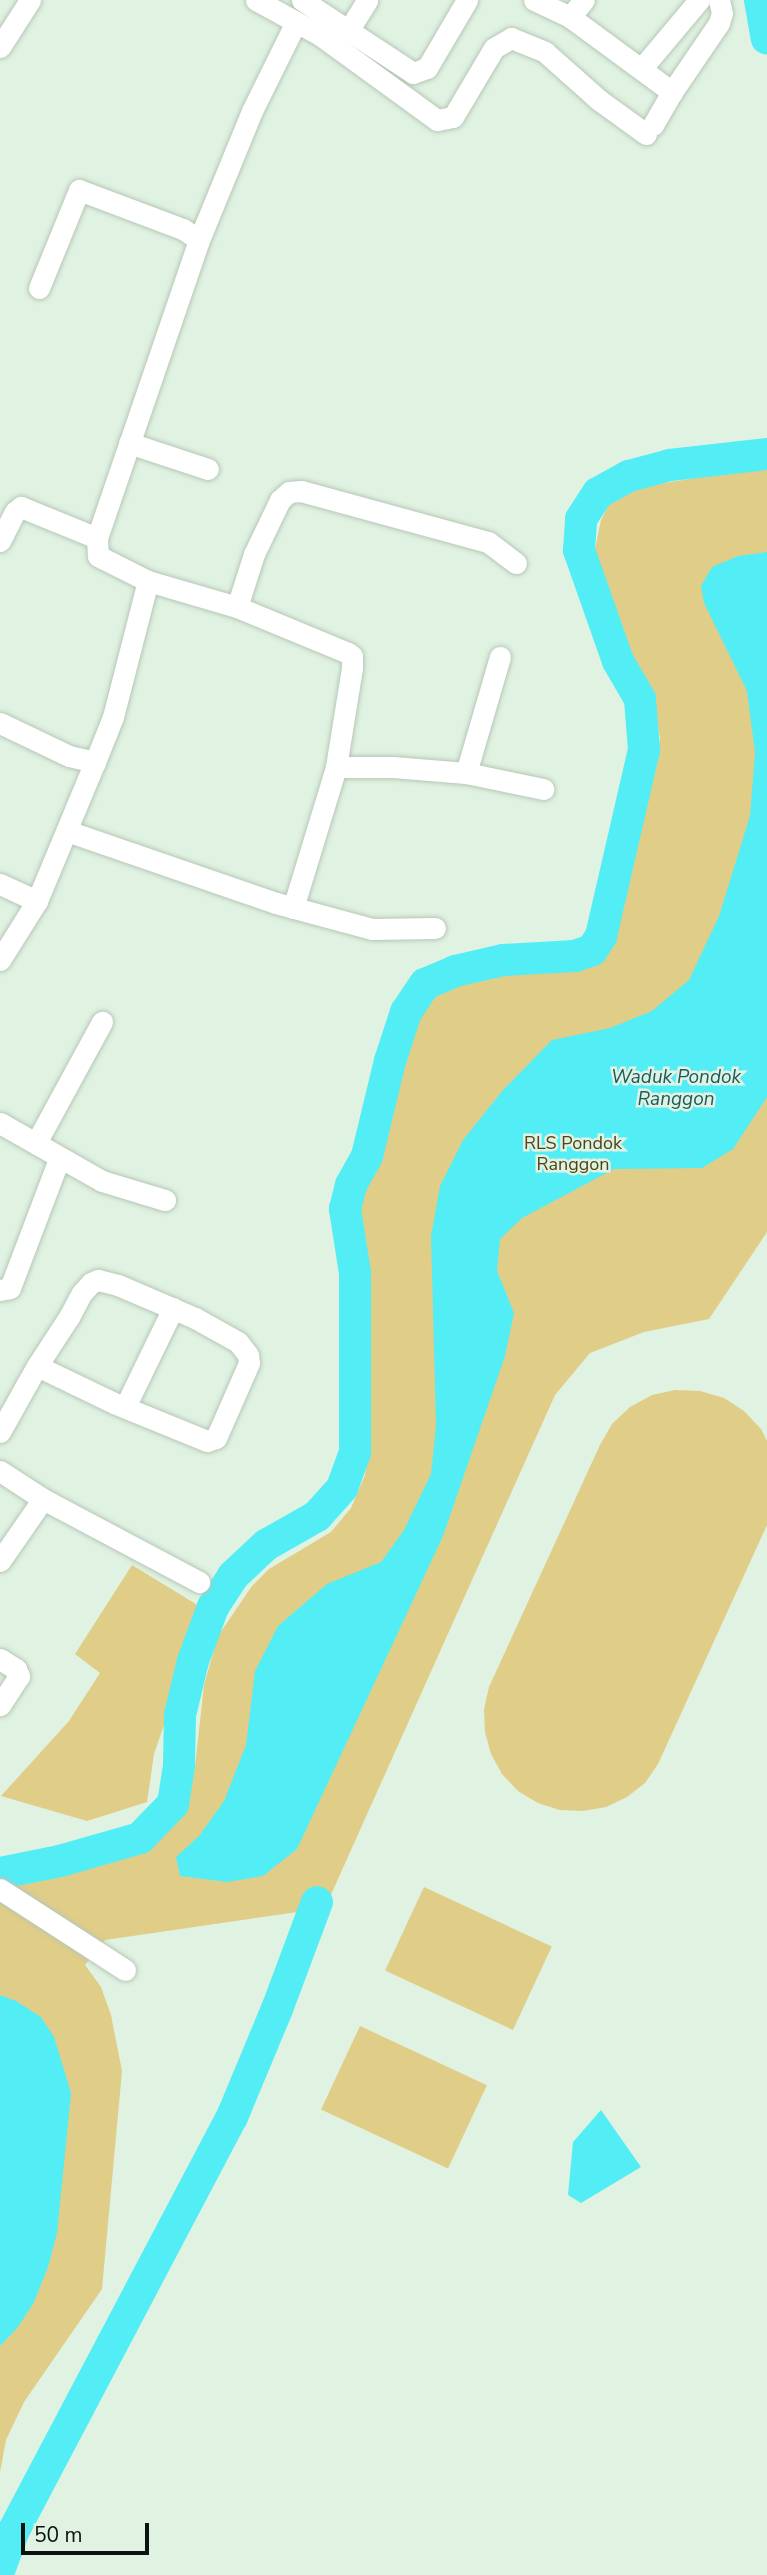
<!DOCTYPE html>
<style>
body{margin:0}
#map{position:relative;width:767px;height:2575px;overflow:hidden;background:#e0f2e1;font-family:"Nunito Sans",sans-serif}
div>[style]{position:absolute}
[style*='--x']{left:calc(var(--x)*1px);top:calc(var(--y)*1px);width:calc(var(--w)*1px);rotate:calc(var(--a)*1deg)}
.green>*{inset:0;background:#e0cd87;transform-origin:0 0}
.water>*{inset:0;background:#53edf6}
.river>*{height:32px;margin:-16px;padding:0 16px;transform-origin:16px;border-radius:16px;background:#53edf6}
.roads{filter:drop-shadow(0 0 2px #b6c7b7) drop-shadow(0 0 2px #b6c7b7)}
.minor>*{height:21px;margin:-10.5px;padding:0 10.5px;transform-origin:10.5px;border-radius:10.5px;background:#fff}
span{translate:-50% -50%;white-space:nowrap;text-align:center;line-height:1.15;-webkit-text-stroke:5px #e0f2e1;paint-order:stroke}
.park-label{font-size:18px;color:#4f4318}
.water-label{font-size:19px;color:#1b5a5e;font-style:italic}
.scale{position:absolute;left:21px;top:2523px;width:128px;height:32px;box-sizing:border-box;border:4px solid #0c120d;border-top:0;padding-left:9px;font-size:21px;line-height:24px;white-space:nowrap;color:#0c120d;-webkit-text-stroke:5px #e0f2e1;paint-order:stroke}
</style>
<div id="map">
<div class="green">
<i style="clip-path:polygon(767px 467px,767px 1232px,709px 1319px,644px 1332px,590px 1353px,555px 1395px,325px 1908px,105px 1940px,85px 1965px,101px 1987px,111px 2015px,122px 2071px,102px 2289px,24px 2402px,6px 2440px,0 2472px,0 1881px,148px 1842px,164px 1829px,185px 1796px,195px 1767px,204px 1685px,218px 1636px,252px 1586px,269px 1569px,331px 1532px,351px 1508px,365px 1475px,370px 1429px,352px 1215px,354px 1197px,378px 1151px,401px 1052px,413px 1017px,432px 991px,459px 979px,533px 963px,575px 963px,596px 956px,608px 937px,654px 767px,660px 738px,653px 699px,605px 595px,595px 549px,601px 520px,612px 498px,638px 487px)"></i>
<i style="clip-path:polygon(675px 1390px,700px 1391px,724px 1398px,744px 1411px,761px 1429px,767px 1441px,767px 1525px,658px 1764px,645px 1783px,627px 1797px,606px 1807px,583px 1811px,560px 1810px,538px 1803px,518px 1791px,502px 1774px,491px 1754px,485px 1732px,484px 1709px,489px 1687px,600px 1445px,612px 1424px,630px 1407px,652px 1395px)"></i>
<i style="clip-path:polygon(132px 1565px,204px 1609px,154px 1754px,147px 1802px,87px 1821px,1px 1796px,69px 1721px,100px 1673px,75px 1654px)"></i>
<i style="left:424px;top:1887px;width:141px;height:92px;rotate:25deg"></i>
<i style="left:360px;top:2026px;width:140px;height:92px;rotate:25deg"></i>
</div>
<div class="water">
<i style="clip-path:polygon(767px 552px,767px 1097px,733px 1149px,702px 1168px,614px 1169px,522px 1218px,500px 1239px,497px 1271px,514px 1313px,505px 1356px,443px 1536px,297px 1849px,263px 1876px,227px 1882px,180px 1876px,176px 1857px,199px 1836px,224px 1801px,246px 1745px,255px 1671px,278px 1626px,327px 1584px,381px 1562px,404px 1530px,431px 1474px,436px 1426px,431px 1236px,440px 1186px,463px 1140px,503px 1090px,552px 1040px,610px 1028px,652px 1011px,689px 980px,719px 916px,750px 816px,755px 753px,747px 691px,704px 603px,701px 586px,712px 567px,738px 556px)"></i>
<i style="clip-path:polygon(0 1995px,16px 2001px,41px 2017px,54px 2037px,71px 2093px,57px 2233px,48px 2267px,34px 2302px,18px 2327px,0 2346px)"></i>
<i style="clip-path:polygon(601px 2110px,641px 2167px,581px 2203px,568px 2195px,573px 2142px)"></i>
</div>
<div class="river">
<i style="--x:760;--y:0;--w:39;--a:80"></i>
<i style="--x:0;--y:1873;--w:61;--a:-11.3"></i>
<i style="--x:60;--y:1861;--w:83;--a:-16"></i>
<i style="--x:140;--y:1838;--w:47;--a:-45.9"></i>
<i style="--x:173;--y:1804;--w:39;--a:-81"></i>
<i style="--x:179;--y:1765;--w:50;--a:-88.9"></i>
<i style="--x:180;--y:1715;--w:56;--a:-76.5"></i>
<i style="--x:193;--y:1661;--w:58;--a:-69.7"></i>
<i style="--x:213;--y:1607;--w:37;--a:-57"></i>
<i style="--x:233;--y:1576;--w:45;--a:-43.2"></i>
<i style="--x:266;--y:1545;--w:59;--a:-29.6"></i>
<i style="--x:317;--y:1516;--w:38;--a:-48"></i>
<i style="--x:342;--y:1488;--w:37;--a:-70"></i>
<i style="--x:355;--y:1453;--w:180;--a:-90"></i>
<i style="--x:355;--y:1273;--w:65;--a:-98.9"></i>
<i style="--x:345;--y:1209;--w:25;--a:-76"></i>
<i style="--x:351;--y:1185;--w:33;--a:-61"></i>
<i style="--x:367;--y:1156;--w:98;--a:-76.4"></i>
<i style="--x:390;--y:1061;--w:52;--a:-71.9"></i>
<i style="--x:406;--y:1012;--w:34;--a:-56"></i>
<i style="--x:425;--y:984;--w:33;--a:-23"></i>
<i style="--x:455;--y:971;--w:49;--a:-12.9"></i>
<i style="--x:503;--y:960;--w:72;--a:-3.2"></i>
<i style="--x:575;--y:956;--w:18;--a:-19"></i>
<i style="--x:592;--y:950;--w:17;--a:-57"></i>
<i style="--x:601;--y:936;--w:191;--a:-77"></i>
<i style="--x:644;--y:750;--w:51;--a:-94.5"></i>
<i style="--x:640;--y:699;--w:44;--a:-120.1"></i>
<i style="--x:618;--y:661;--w:118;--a:-109.4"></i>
<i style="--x:579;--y:550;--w:31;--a:-86"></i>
<i style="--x:581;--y:519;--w:31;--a:-57"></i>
<i style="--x:598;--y:493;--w:35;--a:-29"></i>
<i style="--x:629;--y:476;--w:42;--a:-15"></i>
<i style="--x:670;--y:465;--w:98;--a:-6.5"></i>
<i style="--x:0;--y:2568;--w:38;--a:-70"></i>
<i style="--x:13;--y:2532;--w:469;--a:-62.2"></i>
<i style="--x:232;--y:2117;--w:117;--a:-67.4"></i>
<i style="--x:277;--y:2009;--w:114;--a:-69.5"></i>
</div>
<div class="roads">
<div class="minor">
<i style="--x:256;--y:0;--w:73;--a:28.7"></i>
<i style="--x:320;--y:35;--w:145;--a:36"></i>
<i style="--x:437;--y:120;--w:16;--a:-11"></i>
<i style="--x:453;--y:117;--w:80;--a:-59.3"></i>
<i style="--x:494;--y:48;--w:20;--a:-30"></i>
<i style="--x:511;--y:38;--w:37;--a:22"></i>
<i style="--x:545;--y:52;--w:72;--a:41.6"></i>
<i style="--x:599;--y:100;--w:58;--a:35.9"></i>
<i style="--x:302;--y:0;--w:133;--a:33.3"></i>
<i style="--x:413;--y:73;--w:15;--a:-20"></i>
<i style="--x:427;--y:68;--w:79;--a:-59.5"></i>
<i style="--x:534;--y:0;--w:40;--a:25"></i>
<i style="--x:570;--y:17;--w:127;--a:36.3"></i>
<i style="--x:672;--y:92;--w:38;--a:120"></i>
<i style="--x:570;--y:17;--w:22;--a:-51"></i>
<i style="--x:295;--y:24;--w:97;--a:116.3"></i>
<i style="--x:252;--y:111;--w:139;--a:112.3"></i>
<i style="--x:199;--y:240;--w:315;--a:108.9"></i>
<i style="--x:97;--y:538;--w:18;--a:87"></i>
<i style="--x:98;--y:556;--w:56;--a:26.6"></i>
<i style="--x:148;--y:581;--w:93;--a:16.3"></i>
<i style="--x:237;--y:607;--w:120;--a:22.5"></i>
<i style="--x:348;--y:653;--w:5;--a:37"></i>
<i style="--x:352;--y:656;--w:12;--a:90"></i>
<i style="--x:352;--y:668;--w:100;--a:99.2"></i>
<i style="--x:348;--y:31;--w:36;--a:-58"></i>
<i style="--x:0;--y:47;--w:56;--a:-57.4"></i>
<i style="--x:642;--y:68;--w:89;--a:-50"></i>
<i style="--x:672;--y:92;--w:83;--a:-55.7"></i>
<i style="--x:719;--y:23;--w:10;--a:-73"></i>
<i style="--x:722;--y:13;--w:13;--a:-103"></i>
<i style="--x:39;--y:288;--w:106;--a:-67.8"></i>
<i style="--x:79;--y:190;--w:111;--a:20.6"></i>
<i style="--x:183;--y:229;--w:19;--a:35"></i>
<i style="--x:129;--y:443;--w:83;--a:18.2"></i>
<i style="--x:0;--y:541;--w:33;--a:-63"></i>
<i style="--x:15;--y:512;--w:8;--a:-40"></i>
<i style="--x:21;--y:507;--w:82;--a:22.2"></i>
<i style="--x:237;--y:607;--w:56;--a:-72.2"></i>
<i style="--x:254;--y:554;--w:60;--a:-64.3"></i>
<i style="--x:280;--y:500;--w:12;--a:-42"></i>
<i style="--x:289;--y:492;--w:12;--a:-5"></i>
<i style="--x:301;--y:491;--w:194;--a:15.3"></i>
<i style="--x:488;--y:542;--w:35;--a:37"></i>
<i style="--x:0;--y:723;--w:76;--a:25.6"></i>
<i style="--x:69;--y:756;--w:27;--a:13"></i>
<i style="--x:466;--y:773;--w:121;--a:-73.7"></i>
<i style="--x:67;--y:831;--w:221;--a:19"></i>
<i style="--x:276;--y:903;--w:99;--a:15.2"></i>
<i style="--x:372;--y:929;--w:63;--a:-0.9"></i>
<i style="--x:0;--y:884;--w:41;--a:24.7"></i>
<i style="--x:293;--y:908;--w:147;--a:-73"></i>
<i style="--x:336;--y:767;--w:57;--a:0"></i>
<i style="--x:393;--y:767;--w:73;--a:4.7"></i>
<i style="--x:466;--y:773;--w:79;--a:11.7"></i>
<i style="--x:0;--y:960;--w:70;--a:-57.9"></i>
<i style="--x:37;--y:901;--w:151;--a:-67.4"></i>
<i style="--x:95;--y:762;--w:48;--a:-68.2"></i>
<i style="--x:113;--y:717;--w:140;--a:-75.6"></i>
<i style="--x:0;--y:1123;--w:117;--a:29.6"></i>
<i style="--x:102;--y:1181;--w:66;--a:16.8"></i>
<i style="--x:36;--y:1143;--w:138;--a:-61.4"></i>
<i style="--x:0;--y:1290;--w:10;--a:-11"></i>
<i style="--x:10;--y:1288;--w:138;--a:-69.2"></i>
<i style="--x:125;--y:1407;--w:110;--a:-64.1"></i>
<i style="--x:0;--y:1432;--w:57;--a:-60.8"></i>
<i style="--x:28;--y:1382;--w:18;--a:-61"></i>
<i style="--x:37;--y:1366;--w:59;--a:-56.9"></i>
<i style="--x:69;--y:1317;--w:27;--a:-62"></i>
<i style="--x:82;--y:1293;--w:13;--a:-48"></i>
<i style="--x:91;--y:1283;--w:8;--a:-23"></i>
<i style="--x:98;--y:1280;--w:21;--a:14"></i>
<i style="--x:118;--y:1285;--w:84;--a:23.2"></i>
<i style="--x:195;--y:1318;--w:49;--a:29.2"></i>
<i style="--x:238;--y:1342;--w:16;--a:52"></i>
<i style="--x:248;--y:1355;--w:8;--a:83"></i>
<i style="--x:249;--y:1363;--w:82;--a:113.7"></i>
<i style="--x:216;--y:1438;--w:9;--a:162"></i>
<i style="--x:207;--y:1441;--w:100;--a:-157.8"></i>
<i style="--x:114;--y:1403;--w:85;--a:-154.3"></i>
<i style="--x:0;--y:1471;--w:51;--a:33.1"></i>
<i style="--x:43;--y:1499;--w:177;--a:28"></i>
<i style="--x:0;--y:1561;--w:75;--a:-55.3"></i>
<i style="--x:0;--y:1659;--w:19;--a:32"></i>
<i style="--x:16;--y:1669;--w:8;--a:67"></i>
<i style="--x:19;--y:1676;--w:35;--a:123"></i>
<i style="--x:0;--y:1889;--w:149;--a:32.9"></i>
</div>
</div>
<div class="park-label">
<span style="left:573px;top:1154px">RLS Pondok<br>Ranggon</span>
</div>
<div class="water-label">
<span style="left:676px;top:1089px">Waduk Pondok<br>Ranggon</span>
</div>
<div class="scale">50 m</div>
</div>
